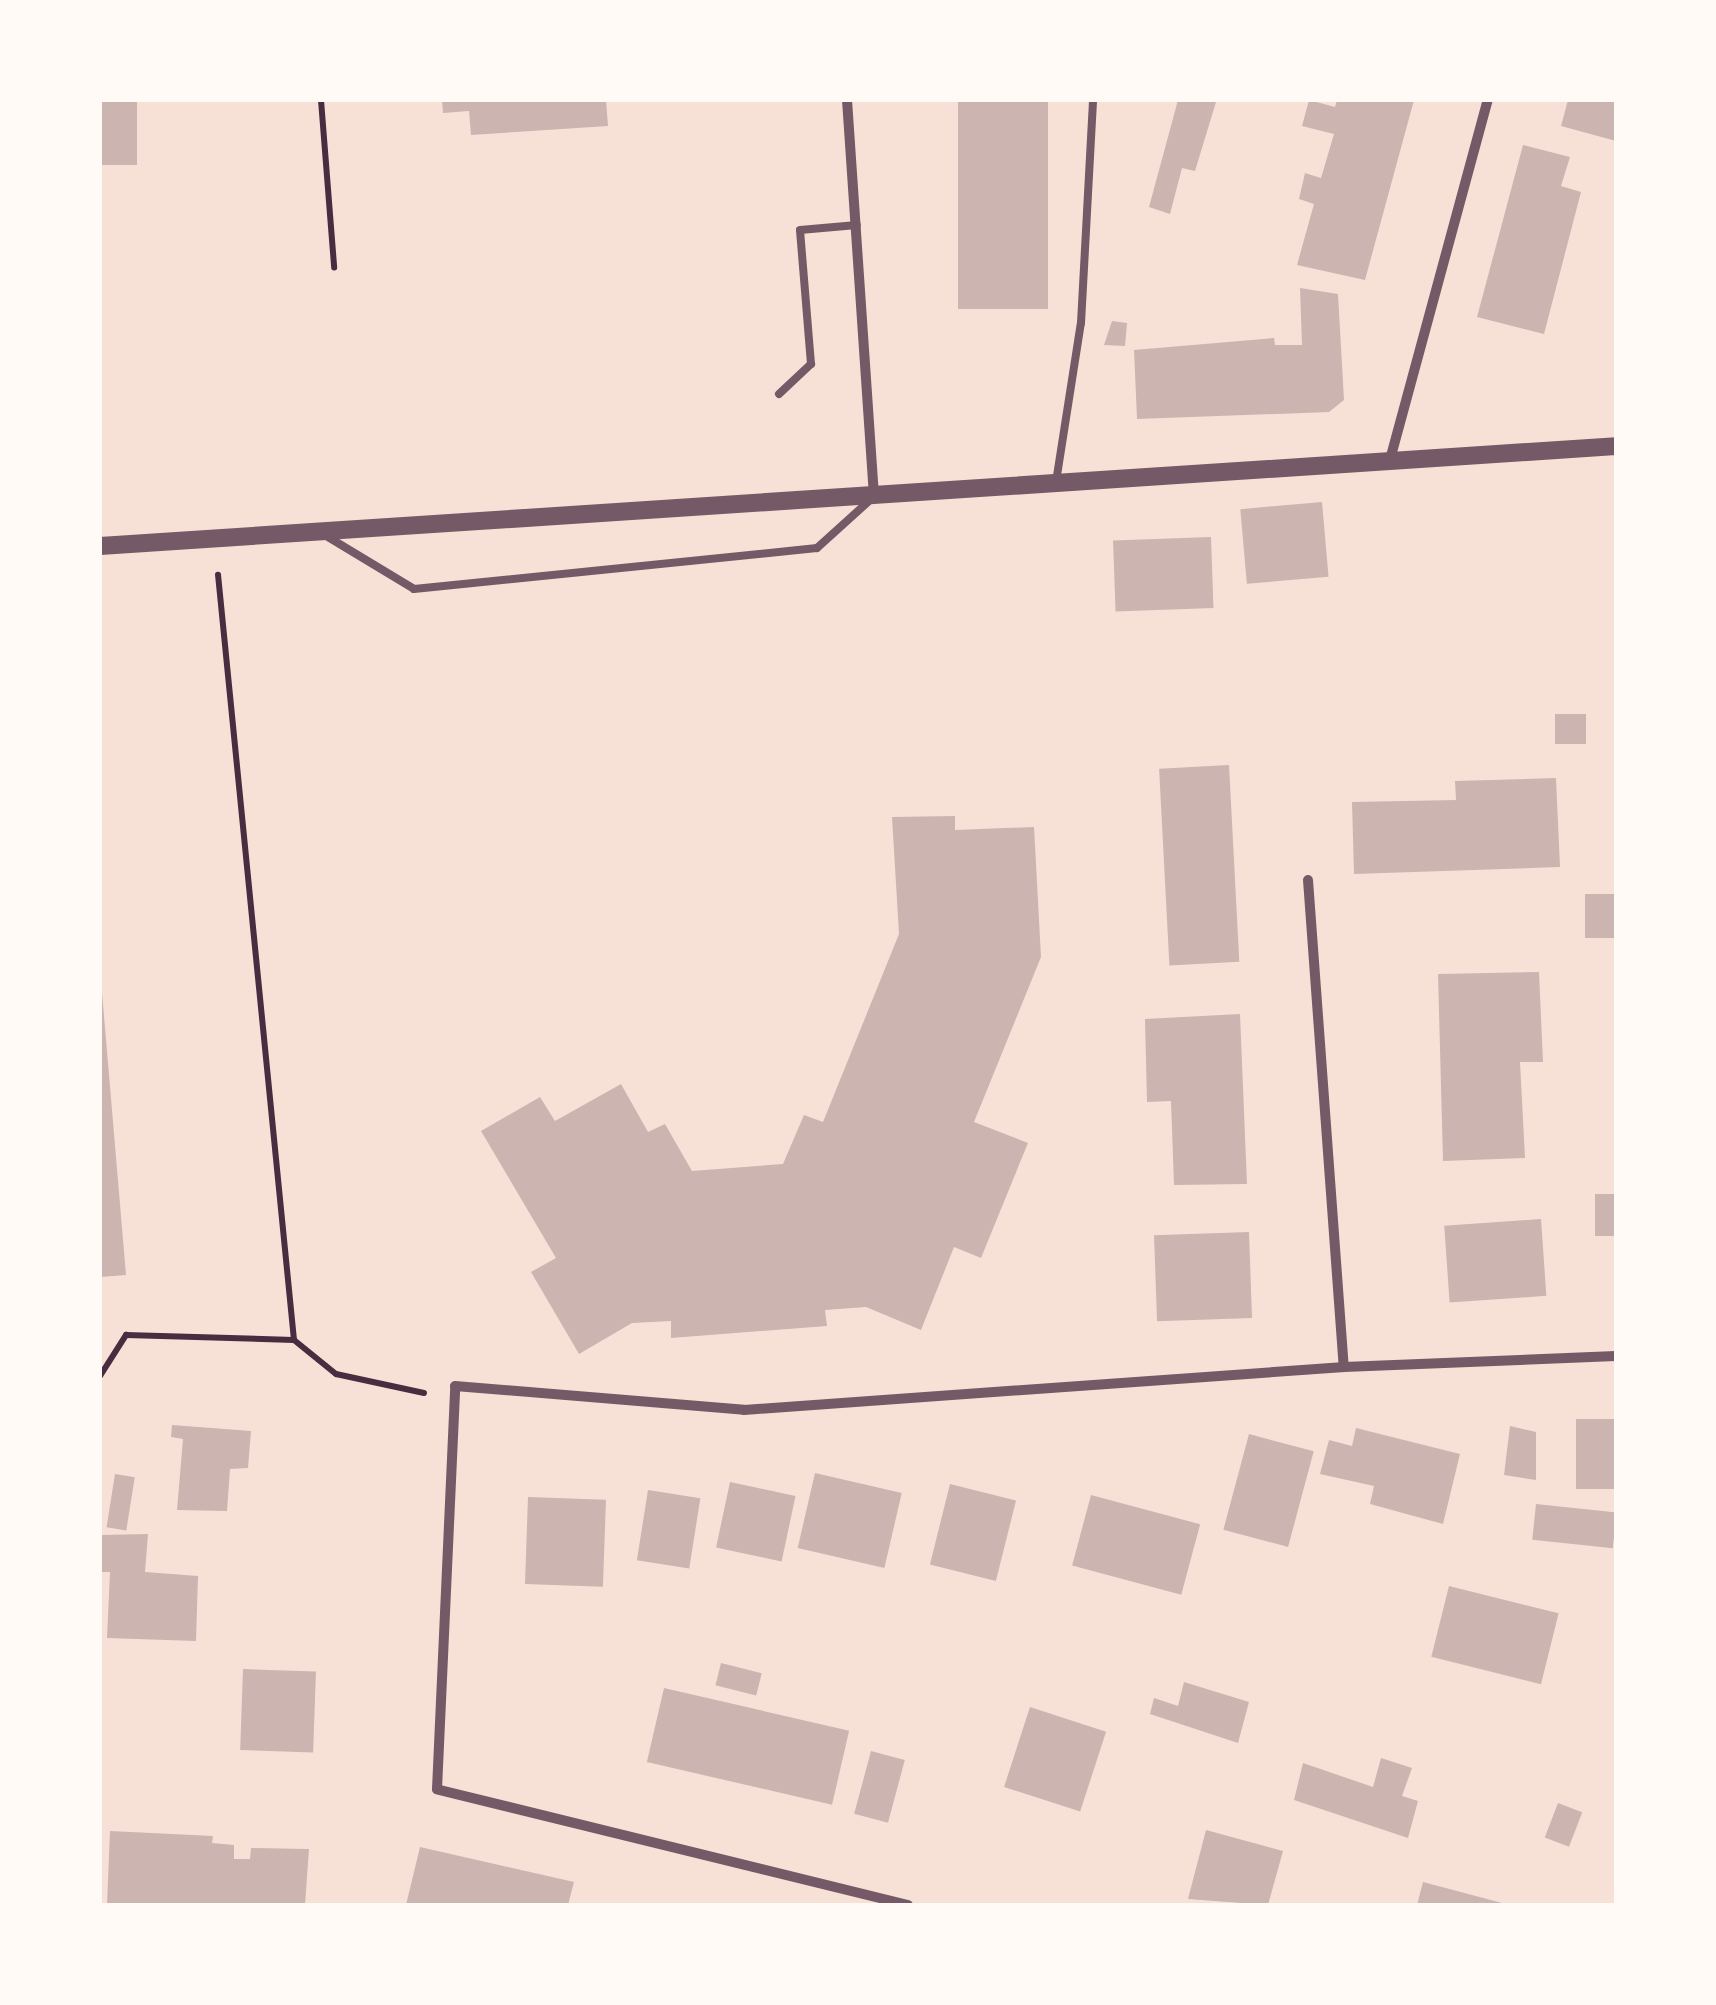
<!DOCTYPE html>
<style>
body{margin:0}
#map{position:relative;width:1716px;height:2005px;overflow:hidden;background:#f7e1d7;font-family:"DM Sans",sans-serif}
div>[style]{position:absolute}
[style*='--x']{left:calc(var(--x)*1px);top:calc(var(--y)*1px);width:calc(var(--w)*1px);rotate:calc(var(--a)*1deg)}
.building>*{inset:0;background:#ccb4b1;transform-origin:0 0}
.path>*{height:6px;margin:-3px;padding:0 3px;transform-origin:3px;border-radius:3px;background:#4a2c40}
.service>*{height:8px;margin:-4px;padding:0 4px;transform-origin:4px;border-radius:4px;background:#755966}
.minor>*{height:10px;margin:-5px;padding:0 5px;transform-origin:5px;border-radius:5px;background:#755966}
.tertiary>*{height:18px;margin:-9px;padding:0 9px;transform-origin:9px;border-radius:9px;background:#755966}
span{translate:-50% -50%;white-space:nowrap;text-align:center;line-height:1.15;-webkit-text-stroke:10px #fffaf5;paint-order:stroke}
.frame{position:absolute;inset:0;border:102px solid #fffaf5;pointer-events:none}
</style>
<div id="map">
<div class="building">
<i style="left:100px;top:100px;width:37px;height:65px"></i>
<i style="clip-path:polygon(442px 100px,606px 100px,608px 126px,471px 135px,469px 111px,443px 113px)"></i>
<i style="left:958px;top:100px;width:90px;height:209px"></i>
<i style="clip-path:polygon(1178px 100px,1216px 102px,1195px 171px,1182px 168px,1170px 214px,1149px 207px)"></i>
<i style="clip-path:polygon(1309px 100px,1335px 107px,1337px 100px,1414px 100px,1365px 280px,1297px 265px,1314px 204px,1299px 199px,1305px 173px,1321px 178px,1334px 134px,1302px 126px)"></i>
<i style="clip-path:polygon(1568px 100px,1616px 100px,1616px 141px,1561px 126px)"></i>
<i style="clip-path:polygon(1523px 145px,1570px 157px,1561px 186px,1581px 192px,1544px 334px,1477px 317px)"></i>
<i style="clip-path:polygon(1300px 288px,1338px 294px,1344px 400px,1329px 412px,1137px 419px,1134px 350px,1274px 338px,1275px 345px,1302px 345px)"></i>
<i style="clip-path:polygon(1112px 321px,1127px 323px,1125px 346px,1104px 345px)"></i>
<i style="left:1322px;top:502px;width:75px;height:82px;rotate:85deg"></i>
<i style="left:1211px;top:537px;width:71px;height:98px;rotate:88deg"></i>
<i style="left:1555px;top:714px;width:31px;height:30px"></i>
<i style="left:1229px;top:765px;width:197px;height:70px;rotate:87deg"></i>
<i style="clip-path:polygon(1556px 778px,1560px 867px,1354px 874px,1352px 802px,1456px 800px,1455px 781px)"></i>
<i style="clip-path:polygon(955px 816px,955px 830px,1034px 827px,1041px 957px,974px 1122px,1028px 1143px,981px 1258px,954px 1247px,921px 1330px,866px 1307px,825px 1310px,827px 1326px,671px 1338px,671px 1321px,632px 1323px,579px 1354px,531px 1272px,556px 1258px,481px 1131px,540px 1097px,555px 1121px,621px 1084px,648px 1132px,665px 1124px,692px 1171px,783px 1164px,804px 1115px,823px 1122px,899px 934px,892px 817px)"></i>
<i style="left:1616px;top:894px;width:44px;height:31px;rotate:90deg"></i>
<i style="clip-path:polygon(100px 969px,126px 1275px,100px 1277px)"></i>
<i style="clip-path:polygon(1539px 972px,1543px 1062px,1520px 1062px,1525px 1158px,1443px 1161px,1438px 974px)"></i>
<i style="clip-path:polygon(1240px 1014px,1247px 1184px,1174px 1185px,1171px 1101px,1147px 1102px,1145px 1019px)"></i>
<i style="left:1595px;top:1194px;width:21px;height:42px"></i>
<i style="left:1541px;top:1219px;width:77px;height:97px;rotate:86deg"></i>
<i style="left:1249px;top:1232px;width:86px;height:95px;rotate:88deg"></i>
<i style="left:1576px;top:1419px;width:40px;height:70px"></i>
<i style="clip-path:polygon(172px 1425px,251px 1431px,248px 1468px,230px 1469px,227px 1511px,177px 1510px,183px 1439px,171px 1437px)"></i>
<i style="clip-path:polygon(1510px 1426px,1536px 1432px,1536px 1480px,1504px 1475px)"></i>
<i style="clip-path:polygon(1356px 1428px,1460px 1454px,1443px 1524px,1370px 1504px,1374px 1486px,1320px 1474px,1329px 1440px,1352px 1446px)"></i>
<i style="left:1249px;top:1434px;width:67px;height:99px;rotate:15deg"></i>
<i style="left:815px;top:1473px;width:89px;height:77px;rotate:13deg"></i>
<i style="left:115px;top:1474px;width:20px;height:54px;rotate:9deg"></i>
<i style="left:730px;top:1482px;width:67px;height:67px;rotate:12deg"></i>
<i style="left:950px;top:1484px;width:68px;height:83px;rotate:14deg"></i>
<i style="left:648px;top:1490px;width:53px;height:71px;rotate:9deg"></i>
<i style="left:1091px;top:1495px;width:113px;height:73px;rotate:15deg"></i>
<i style="left:528px;top:1497px;width:78px;height:87px;rotate:2deg"></i>
<i style="left:1536px;top:1504px;width:81px;height:36px;rotate:6deg"></i>
<i style="clip-path:polygon(148px 1534px,145px 1572px,198px 1576px,196px 1641px,107px 1638px,110px 1572px,100px 1572px,100px 1535px)"></i>
<i style="left:1449px;top:1586px;width:113px;height:73px;rotate:14deg"></i>
<i style="left:721px;top:1663px;width:42px;height:23px;rotate:14deg"></i>
<i style="left:243px;top:1669px;width:73px;height:81px;rotate:2deg"></i>
<i style="clip-path:polygon(1184px 1682px,1249px 1702px,1238px 1743px,1150px 1714px,1154px 1698px,1178px 1706px)"></i>
<i style="left:664px;top:1688px;width:190px;height:76px;rotate:13deg"></i>
<i style="left:1030px;top:1707px;width:80px;height:84px;rotate:18deg"></i>
<i style="left:871px;top:1751px;width:35px;height:65px;rotate:15deg"></i>
<i style="clip-path:polygon(1381px 1758px,1412px 1768px,1402px 1796px,1418px 1801px,1408px 1838px,1294px 1800px,1303px 1763px,1373px 1787px)"></i>
<i style="left:1558px;top:1803px;width:26px;height:37px;rotate:21deg"></i>
<i style="clip-path:polygon(1206px 1830px,1283px 1851px,1268px 1905px,1188px 1899px)"></i>
<i style="clip-path:polygon(110px 1831px,213px 1836px,212px 1843px,234px 1845px,234px 1859px,250px 1859px,251px 1848px,309px 1849px,305px 1905px,107px 1905px)"></i>
<i style="clip-path:polygon(420px 1847px,574px 1882px,568px 1905px,406px 1905px)"></i>
<i style="clip-path:polygon(1423px 1882px,1506px 1904px,1506px 1905px,1417px 1905px)"></i>
</div>
<div class="path">
<i style="--x:321;--y:100;--w:168;--a:85.5"></i>
<i style="--x:294;--y:1340;--w:54;--a:39"></i>
<i style="--x:336;--y:1374;--w:90;--a:12.2"></i>
<i style="--x:100;--y:1376;--w:49;--a:-57.6"></i>
<i style="--x:126;--y:1335;--w:168;--a:1.7"></i>
<i style="--x:294;--y:1340;--w:769;--a:-95.67"></i>
</div>
<div class="service">
<i style="--x:779;--y:394;--w:44;--a:-43.2"></i>
<i style="--x:811;--y:364;--w:134;--a:-94.7"></i>
<i style="--x:800;--y:230;--w:57;--a:-5"></i>
<i style="--x:1056;--y:482;--w:161;--a:-81.1"></i>
<i style="--x:1081;--y:323;--w:223;--a:-86.9"></i>
<i style="--x:323;--y:534;--w:106;--a:31.1"></i>
<i style="--x:414;--y:589;--w:405;--a:-5.8"></i>
<i style="--x:817;--y:548;--w:70;--a:-42.1"></i>
</div>
<div class="minor">
<i style="--x:847;--y:100;--w:397;--a:86.1"></i>
<i style="--x:1391;--y:456;--w:369;--a:-74.8"></i>
<i style="--x:1308;--y:880;--w:488;--a:85.8"></i>
<i style="--x:908;--y:1905;--w:485;--a:-166.2"></i>
<i style="--x:437;--y:1789;--w:403;--a:-87.4"></i>
<i style="--x:455;--y:1386;--w:290;--a:4.7"></i>
<i style="--x:744;--y:1410;--w:602;--a:-4.1"></i>
<i style="--x:1344;--y:1367;--w:272;--a:-2.3"></i>
</div>
<div class="tertiary">
<i style="--x:100;--y:546;--w:1519;--a:-3.77"></i>
</div>
<div class="frame"></div>
</div>
